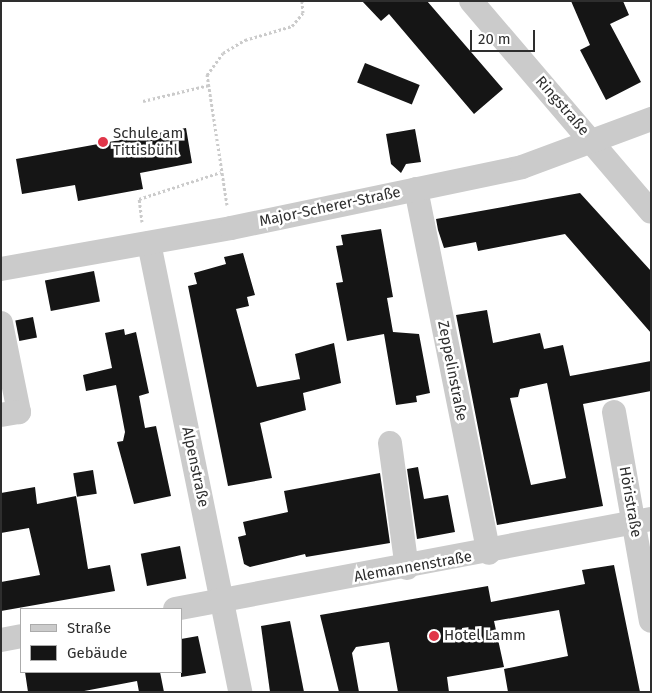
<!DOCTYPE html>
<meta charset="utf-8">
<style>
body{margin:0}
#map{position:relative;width:652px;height:693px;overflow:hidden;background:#fff;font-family:"Fira Sans",sans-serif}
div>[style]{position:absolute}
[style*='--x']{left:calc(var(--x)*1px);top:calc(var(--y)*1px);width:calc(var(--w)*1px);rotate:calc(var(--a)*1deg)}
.building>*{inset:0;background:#151515;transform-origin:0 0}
.path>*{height:3px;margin-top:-1.5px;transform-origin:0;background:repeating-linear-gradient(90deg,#cbcbcb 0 2.5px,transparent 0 5px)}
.minor>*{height:24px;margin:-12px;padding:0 12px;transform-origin:12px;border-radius:12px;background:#cbcbcb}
.dots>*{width:14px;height:14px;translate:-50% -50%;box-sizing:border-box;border:2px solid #fff;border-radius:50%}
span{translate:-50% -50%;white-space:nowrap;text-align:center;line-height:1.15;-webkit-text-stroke:5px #fff;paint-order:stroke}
.street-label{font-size:15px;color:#2e2e2e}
.poi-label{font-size:15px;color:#2e2e2e}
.left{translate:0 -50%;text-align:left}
.frame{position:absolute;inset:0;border:2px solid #2e2e2e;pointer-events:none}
.legend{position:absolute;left:20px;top:608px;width:162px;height:65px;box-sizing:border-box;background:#fff;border:1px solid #ababab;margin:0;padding:6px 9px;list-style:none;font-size:15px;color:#2e2e2e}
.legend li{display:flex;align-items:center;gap:10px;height:25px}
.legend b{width:25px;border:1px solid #ababab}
.scale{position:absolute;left:470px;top:30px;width:65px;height:22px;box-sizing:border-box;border:2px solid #2e2e2e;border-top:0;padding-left:6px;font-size:15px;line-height:18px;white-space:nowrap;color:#2e2e2e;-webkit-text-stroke:4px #fff;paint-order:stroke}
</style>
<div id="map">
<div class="building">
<i style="clip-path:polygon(362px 1px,427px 1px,503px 89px,474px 114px,389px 14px,381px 21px)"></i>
<i style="clip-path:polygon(571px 1px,623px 1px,629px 15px,610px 24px,641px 82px,606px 100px,580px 50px,590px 45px)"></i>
<i style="left:365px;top:63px;width:59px;height:21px;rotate:22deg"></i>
<i style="clip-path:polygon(186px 128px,192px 163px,140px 173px,143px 189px,78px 201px,75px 185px,22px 194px,16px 159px)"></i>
<i style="clip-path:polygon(415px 129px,421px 162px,406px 164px,401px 173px,391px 164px,386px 134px)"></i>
<i style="clip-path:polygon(580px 193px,651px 271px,651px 333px,565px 234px,478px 251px,476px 242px,444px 248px,438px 230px,436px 219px)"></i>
<i style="clip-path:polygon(381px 229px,393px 297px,387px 298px,393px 332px,419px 334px,430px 393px,416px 396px,417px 402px,396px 405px,384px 334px,347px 341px,336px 283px,343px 282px,336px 246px,343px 245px,341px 235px)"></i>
<i style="clip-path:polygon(243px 253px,255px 295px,247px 297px,249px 306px,236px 309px,257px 387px,300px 379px,302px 389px,295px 354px,334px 343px,341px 383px,303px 393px,306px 410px,260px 423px,272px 478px,228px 486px,188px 286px,197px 284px,194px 273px,226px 264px,224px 257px)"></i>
<i style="left:94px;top:271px;width:31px;height:50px;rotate:79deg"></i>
<i style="clip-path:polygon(evenodd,487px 310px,493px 343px,540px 333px,544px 349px,563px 345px,570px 376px,651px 361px,651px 391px,583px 404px,603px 506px,497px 525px,456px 315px,487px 310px,547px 383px,566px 478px,531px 485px,510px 398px,518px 397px,520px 389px,547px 383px)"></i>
<i style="left:33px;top:317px;width:21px;height:18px;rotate:79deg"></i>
<i style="clip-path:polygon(124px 329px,125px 335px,136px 332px,149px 393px,139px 396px,145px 428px,156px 426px,171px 496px,134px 504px,117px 442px,123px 441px,125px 432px,116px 385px,86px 391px,83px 375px,112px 368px,105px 333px)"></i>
<i style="clip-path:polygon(418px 467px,424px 499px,448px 495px,455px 532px,417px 539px,407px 469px)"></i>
<i style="left:93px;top:470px;width:24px;height:20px;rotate:81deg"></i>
<i style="clip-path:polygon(380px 473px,390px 543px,306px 557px,305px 554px,250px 567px,244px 564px,238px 537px,246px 535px,243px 522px,288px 512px,284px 491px)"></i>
<i style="clip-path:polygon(35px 487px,37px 504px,76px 496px,88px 569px,110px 565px,115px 591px,1px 611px,1px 582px,40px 575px,29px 528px,1px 533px,1px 493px)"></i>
<i style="left:180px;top:546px;width:33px;height:40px;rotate:79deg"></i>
<i style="clip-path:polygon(614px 565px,640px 692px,508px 692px,504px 669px,568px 656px,559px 610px,494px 621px,504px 667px,447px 677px,449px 692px,398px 692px,389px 642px,356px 647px,352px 653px,359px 692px,339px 692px,320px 615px,488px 586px,491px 602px,585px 584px,582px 570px)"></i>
<i style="clip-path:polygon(290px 621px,304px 692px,270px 692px,261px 626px)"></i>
<i style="clip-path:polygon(198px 636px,206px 673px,181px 677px,181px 639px)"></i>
<i style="clip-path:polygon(25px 672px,160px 672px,164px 692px,139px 692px,137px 681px,79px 692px,28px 692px)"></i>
</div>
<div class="path">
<i style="--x:143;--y:101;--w:68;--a:-13.6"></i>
<i style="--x:227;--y:205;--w:132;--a:-98.7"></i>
<i style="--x:207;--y:75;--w:27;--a:-54"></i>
<i style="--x:223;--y:53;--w:26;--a:-31"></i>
<i style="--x:245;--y:40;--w:49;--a:-16.6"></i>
<i style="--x:292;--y:26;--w:17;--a:-50"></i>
<i style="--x:303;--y:13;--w:12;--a:-95"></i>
<i style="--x:142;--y:222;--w:23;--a:-97"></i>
<i style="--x:139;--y:199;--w:86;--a:-18.2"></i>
</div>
<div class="minor">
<i style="--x:471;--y:1;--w:277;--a:49.5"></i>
<i style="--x:416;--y:189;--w:371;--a:78.7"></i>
<i style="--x:149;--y:243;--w:458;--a:78.5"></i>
<i style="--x:1;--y:269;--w:234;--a:-10.1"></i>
<i style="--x:231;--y:228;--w:297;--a:-11.8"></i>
<i style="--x:522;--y:167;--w:138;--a:-20.4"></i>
<i style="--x:1;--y:323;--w:91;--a:78.6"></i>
<i style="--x:19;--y:412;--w:18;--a:171"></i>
<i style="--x:614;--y:412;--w:212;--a:80"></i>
<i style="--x:390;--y:443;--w:126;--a:82.3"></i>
<i style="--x:175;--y:609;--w:484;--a:-10.7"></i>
<i style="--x:1;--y:640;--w:20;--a:-11"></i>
</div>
<div class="dots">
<i style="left:103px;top:142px;background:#e03649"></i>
<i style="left:434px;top:636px;background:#e03649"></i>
</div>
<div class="street-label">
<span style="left:562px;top:106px;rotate:49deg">Ringstraße</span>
<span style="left:330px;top:207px;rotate:-12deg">Major-Scherer-Straße</span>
<span style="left:452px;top:371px;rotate:79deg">Zeppelinstraße</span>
<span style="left:195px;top:467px;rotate:78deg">Alpenstraße</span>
<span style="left:630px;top:502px;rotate:80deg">Höristraße</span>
<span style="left:413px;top:567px;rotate:-10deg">Alemannenstraße</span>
</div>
<div class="poi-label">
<span class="left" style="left:113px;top:142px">Schule am<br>Tittisbühl</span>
<span class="left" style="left:444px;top:636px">Hotel Lamm</span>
</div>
<div class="frame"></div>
<ul class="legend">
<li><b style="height:6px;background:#cbcbcb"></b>Straße</li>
<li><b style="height:14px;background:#151515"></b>Gebäude</li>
</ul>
<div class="scale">20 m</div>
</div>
